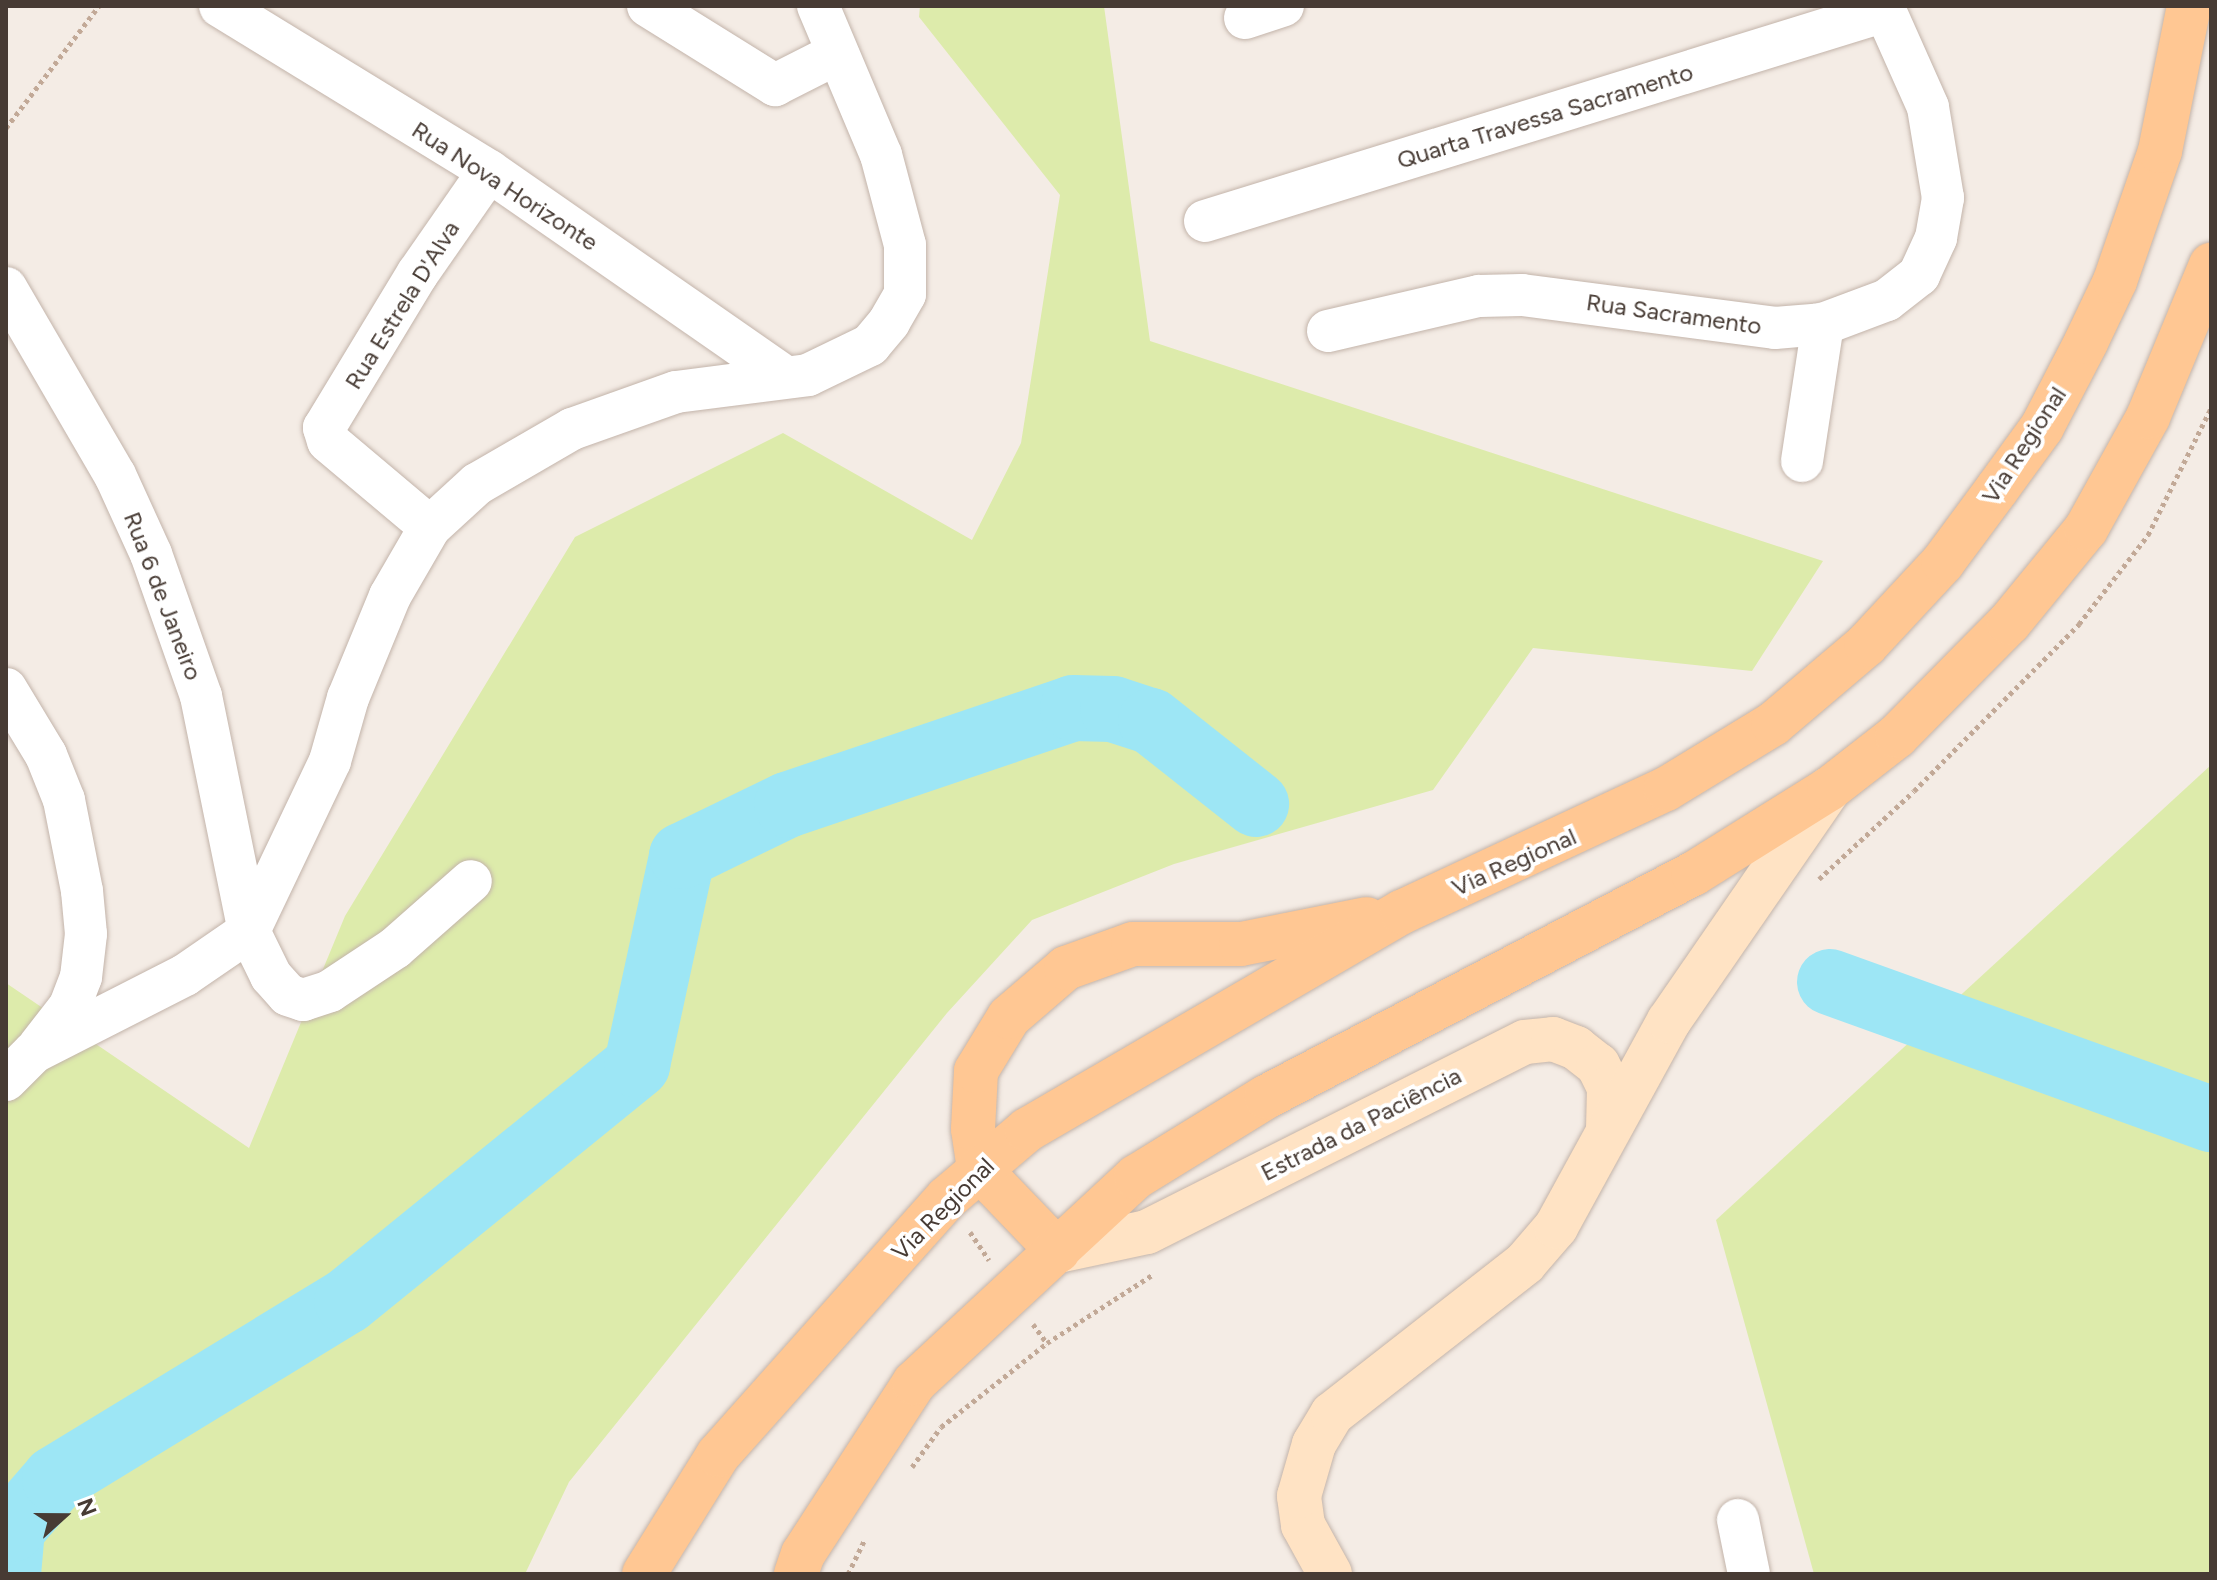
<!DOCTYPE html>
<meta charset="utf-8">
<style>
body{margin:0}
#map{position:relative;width:2217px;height:1580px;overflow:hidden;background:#f4ece5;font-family:Figtree,sans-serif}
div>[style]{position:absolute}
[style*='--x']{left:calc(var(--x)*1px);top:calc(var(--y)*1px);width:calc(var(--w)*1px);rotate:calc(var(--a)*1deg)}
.green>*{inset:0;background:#ddebab}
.river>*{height:66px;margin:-33px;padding:0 33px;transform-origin:33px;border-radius:33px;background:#9de6f5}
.path>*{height:5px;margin-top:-2.5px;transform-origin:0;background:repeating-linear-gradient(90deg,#c2a997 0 4px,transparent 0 8px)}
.roads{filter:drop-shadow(0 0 2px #c3b4aa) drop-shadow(0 0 2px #c3b4aa)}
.street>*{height:42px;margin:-21px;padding:0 21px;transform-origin:21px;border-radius:21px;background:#fff}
.secondary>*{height:44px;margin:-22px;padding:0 22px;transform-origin:22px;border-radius:22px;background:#ffe3c4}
.primary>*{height:44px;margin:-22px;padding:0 22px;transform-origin:22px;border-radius:22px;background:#ffc793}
span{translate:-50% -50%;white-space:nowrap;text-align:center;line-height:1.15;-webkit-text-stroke:8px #fff;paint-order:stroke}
.street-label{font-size:24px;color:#473b34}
.frame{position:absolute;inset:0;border:8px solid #473b34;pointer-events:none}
.north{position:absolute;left:24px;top:1476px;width:80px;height:80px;-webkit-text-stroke:6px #fff;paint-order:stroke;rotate:69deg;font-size:22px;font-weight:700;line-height:32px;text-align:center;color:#473b34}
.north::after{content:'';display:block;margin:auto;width:28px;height:36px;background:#473b34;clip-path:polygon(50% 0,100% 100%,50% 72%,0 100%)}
</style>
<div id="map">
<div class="green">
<i style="clip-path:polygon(920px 6px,1104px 6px,1150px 341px,1823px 561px,1752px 671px,1533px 648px,1433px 790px,1174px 864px,1032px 920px,947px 1013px,569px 1482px,525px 1574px,6px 1574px,6px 983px,249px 1148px,345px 916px,575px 537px,783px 433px,972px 540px,1021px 443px,1060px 195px,919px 17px)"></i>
<i style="clip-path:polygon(2211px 765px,2211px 1574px,1814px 1574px,1716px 1220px)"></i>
</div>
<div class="river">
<i style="--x:1830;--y:982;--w:405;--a:19.8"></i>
<i style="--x:8;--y:1574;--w:45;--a:-84.9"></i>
<i style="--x:12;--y:1529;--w:66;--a:-49.3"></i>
<i style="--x:55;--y:1479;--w:342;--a:-31.4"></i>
<i style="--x:347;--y:1301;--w:374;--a:-39.1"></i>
<i style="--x:637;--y:1065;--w:214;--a:-77.8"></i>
<i style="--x:682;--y:856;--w:117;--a:-25.9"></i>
<i style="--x:787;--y:805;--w:302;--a:-18.7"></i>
<i style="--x:1073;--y:708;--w:40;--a:1.4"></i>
<i style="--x:1113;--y:709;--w:40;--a:18"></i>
<i style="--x:1151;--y:721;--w:134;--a:38.3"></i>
</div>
<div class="path">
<i style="--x:6;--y:128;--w:153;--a:-52.7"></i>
<i style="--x:1819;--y:879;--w:129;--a:-42.8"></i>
<i style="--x:1914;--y:791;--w:235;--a:-45.3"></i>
<i style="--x:2079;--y:624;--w:113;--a:-52.2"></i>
<i style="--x:2148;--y:535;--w:142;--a:-63.6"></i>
<i style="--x:970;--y:1232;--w:34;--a:56"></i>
<i style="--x:1033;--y:1324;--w:24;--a:54"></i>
<i style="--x:912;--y:1467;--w:49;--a:-54.1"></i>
<i style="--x:941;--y:1427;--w:135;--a:-38.4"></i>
<i style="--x:1047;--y:1343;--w:125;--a:-32.9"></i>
<i style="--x:848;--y:1574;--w:39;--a:-64"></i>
</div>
<div class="roads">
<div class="street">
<i style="--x:220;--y:6;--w:316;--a:31.5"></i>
<i style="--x:489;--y:171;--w:359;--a:34.8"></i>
<i style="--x:648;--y:6;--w:150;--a:31.9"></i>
<i style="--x:775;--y:85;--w:68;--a:-26.9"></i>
<i style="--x:1245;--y:18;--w:40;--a:-18"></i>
<i style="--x:1205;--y:221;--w:712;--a:-17.16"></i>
<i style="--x:6;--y:288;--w:216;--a:59.8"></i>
<i style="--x:115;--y:475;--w:87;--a:65.5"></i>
<i style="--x:151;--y:554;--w:151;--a:70.6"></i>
<i style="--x:201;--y:696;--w:240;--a:78.5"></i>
<i style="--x:249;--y:931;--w:50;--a:63.9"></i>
<i style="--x:271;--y:976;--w:25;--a:48"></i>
<i style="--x:288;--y:995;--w:16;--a:18"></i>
<i style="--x:303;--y:1000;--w:28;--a:-18"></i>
<i style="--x:330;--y:991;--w:78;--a:-33.5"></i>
<i style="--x:395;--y:948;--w:101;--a:-41.4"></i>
<i style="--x:1328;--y:331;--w:155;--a:-13.1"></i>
<i style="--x:1479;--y:296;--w:43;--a:-1.3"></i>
<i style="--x:1522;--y:295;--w:255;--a:7.4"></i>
<i style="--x:1775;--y:328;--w:48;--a:-4.8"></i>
<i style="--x:1823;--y:324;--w:68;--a:-20.6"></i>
<i style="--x:1887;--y:300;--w:41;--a:-38"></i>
<i style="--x:1919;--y:275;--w:41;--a:-65.3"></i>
<i style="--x:1936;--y:238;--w:41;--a:-80.1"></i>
<i style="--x:1943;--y:198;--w:92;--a:-99.4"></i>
<i style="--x:1928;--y:107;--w:111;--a:-114"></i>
<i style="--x:1802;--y:461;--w:139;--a:-81.3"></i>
<i style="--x:430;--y:527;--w:133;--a:-139.9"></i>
<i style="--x:328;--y:441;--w:14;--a:-107"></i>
<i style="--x:324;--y:428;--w:181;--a:-58.8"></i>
<i style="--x:418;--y:273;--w:124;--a:-55.2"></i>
<i style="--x:6;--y:689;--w:77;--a:58.8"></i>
<i style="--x:46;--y:755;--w:48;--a:68.2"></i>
<i style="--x:64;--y:800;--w:93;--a:78.8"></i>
<i style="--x:82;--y:891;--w:43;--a:84.7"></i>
<i style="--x:86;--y:934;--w:43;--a:96.6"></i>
<i style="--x:81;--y:977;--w:31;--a:111"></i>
<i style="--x:70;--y:1006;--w:51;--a:127.8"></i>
<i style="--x:6;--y:1080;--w:40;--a:-45"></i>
<i style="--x:34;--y:1052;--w:169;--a:-27"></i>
<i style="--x:185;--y:975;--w:78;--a:-34.5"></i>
<i style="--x:249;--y:931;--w:188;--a:-64.5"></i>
<i style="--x:330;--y:761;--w:66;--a:-74.1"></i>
<i style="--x:348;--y:698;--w:110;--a:-67.6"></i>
<i style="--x:390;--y:596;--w:80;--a:-59.9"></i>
<i style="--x:430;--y:527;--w:64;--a:-42.5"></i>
<i style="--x:477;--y:484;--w:110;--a:-30.1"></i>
<i style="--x:572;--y:429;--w:110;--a:-19.6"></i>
<i style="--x:676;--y:392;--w:133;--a:-7.3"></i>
<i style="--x:808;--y:375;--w:69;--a:-25.8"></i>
<i style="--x:870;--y:345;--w:30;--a:-50"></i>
<i style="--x:889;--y:322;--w:32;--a:-60"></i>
<i style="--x:905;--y:294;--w:49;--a:-90"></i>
<i style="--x:905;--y:245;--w:93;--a:-104.9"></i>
<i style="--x:881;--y:155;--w:162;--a:-112.9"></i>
<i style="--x:1738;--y:1520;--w:55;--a:78.5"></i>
</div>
<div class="secondary">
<i style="--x:1058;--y:1251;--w:91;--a:-12.1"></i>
<i style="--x:1147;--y:1232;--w:423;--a:-26.7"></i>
<i style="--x:1525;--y:1042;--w:28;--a:-6"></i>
<i style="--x:1553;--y:1039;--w:25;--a:21"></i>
<i style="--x:1576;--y:1048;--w:28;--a:38"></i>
<i style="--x:1598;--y:1065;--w:25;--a:64"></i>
<i style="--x:1609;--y:1088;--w:41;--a:91.4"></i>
<i style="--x:1330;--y:1574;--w:56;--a:-118.9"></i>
<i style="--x:1303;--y:1525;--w:29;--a:-98"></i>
<i style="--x:1299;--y:1496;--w:54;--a:-73.9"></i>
<i style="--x:1314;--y:1444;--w:35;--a:-59"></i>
<i style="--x:1332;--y:1414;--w:245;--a:-38"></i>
<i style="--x:1525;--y:1263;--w:48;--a:-49.3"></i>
<i style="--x:1556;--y:1227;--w:235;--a:-61.3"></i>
<i style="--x:1669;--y:1021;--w:282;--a:-55.4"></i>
</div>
<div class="primary">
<i style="--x:1058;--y:1251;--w:114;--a:-133.9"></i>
<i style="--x:979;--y:1169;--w:40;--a:-98.5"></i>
<i style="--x:973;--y:1129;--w:58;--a:-87"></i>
<i style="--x:976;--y:1071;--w:63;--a:-58.6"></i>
<i style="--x:1009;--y:1017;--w:75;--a:-40.7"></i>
<i style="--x:1066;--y:968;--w:71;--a:-19.7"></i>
<i style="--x:1133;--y:944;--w:108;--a:0"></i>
<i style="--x:1241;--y:944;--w:128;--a:-11.2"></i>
<i style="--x:644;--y:1574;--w:140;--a:-58.1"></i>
<i style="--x:718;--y:1455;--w:344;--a:-48.3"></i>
<i style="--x:947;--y:1198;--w:105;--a:-40.4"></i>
<i style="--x:1027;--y:1130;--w:434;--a:-30.2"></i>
<i style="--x:1402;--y:912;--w:291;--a:-25"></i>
<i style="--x:1666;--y:789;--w:125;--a:-31.3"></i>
<i style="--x:1773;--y:724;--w:122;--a:-40.3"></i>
<i style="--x:1866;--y:645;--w:113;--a:-47.1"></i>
<i style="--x:1943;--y:562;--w:91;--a:-53.5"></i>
<i style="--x:1997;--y:489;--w:77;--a:-54"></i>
<i style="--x:2042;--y:427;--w:96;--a:-62.6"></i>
<i style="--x:2086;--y:342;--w:68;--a:-64.6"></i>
<i style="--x:2115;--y:281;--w:138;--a:-70.9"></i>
<i style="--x:2160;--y:151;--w:148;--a:-78.7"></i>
<i style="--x:796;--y:1574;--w:21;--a:-71"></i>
<i style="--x:803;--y:1554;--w:204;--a:-57"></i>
<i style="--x:914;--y:1383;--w:303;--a:-42.9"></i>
<i style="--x:1136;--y:1177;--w:153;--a:-31.6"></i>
<i style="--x:1266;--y:1097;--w:482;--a:-27.6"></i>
<i style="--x:1693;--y:874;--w:160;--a:-32"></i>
<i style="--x:1829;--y:789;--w:86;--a:-37.9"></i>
<i style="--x:1897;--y:736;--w:159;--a:-45.3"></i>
<i style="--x:2009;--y:623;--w:122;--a:-50.7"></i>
<i style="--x:2086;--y:529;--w:128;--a:-61"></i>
<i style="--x:2148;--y:417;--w:165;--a:-67.5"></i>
</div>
</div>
<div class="street-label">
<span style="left:1545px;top:116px;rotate:-17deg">Quarta Travessa Sacramento</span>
<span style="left:505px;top:186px;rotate:33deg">Rua Nova Horizonte</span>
<span style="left:402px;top:305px;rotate:-58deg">Rua Estrela D'Alva</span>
<span style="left:1674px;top:314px;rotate:8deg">Rua Sacramento</span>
<span style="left:2024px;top:445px;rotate:-57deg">Via Regional</span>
<span style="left:163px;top:596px;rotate:69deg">Rua 6 de Janeiro</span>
<span style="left:1514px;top:862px;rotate:-24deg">Via Regional</span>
<span style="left:1361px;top:1124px;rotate:-27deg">Estrada da Paciência</span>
<span style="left:943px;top:1209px;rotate:-45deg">Via Regional</span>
</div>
<div class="frame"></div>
<div class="north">N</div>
</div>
